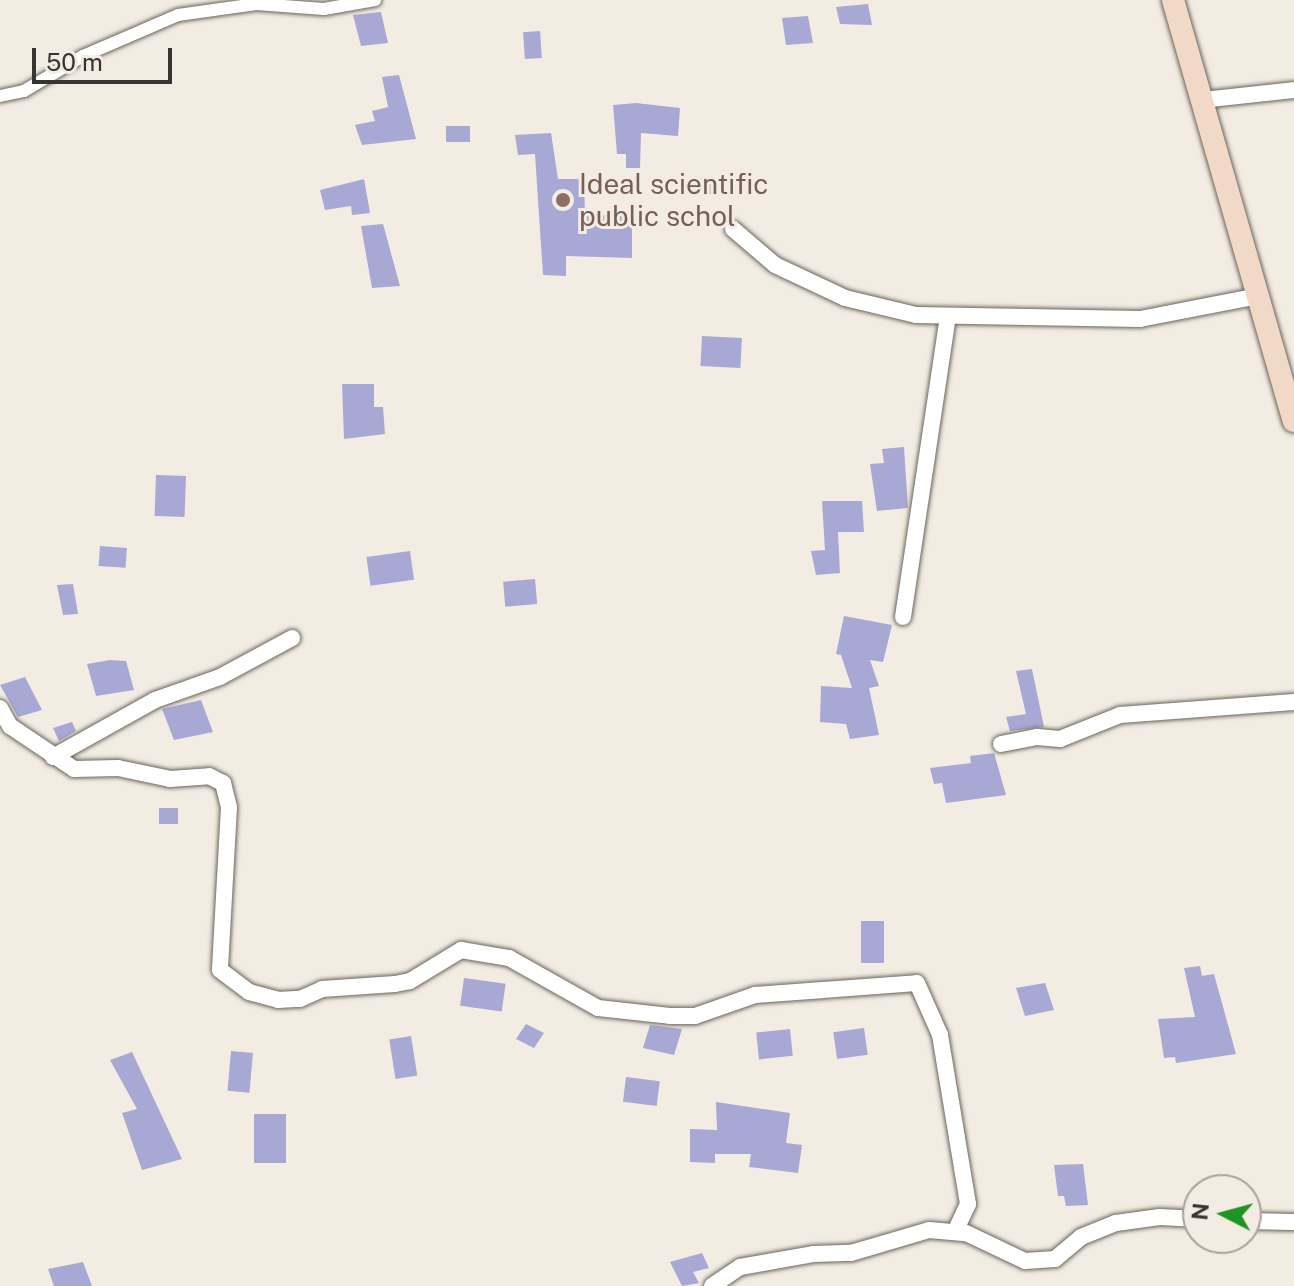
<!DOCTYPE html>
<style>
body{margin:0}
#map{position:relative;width:1294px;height:1286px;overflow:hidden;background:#f3ece2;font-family:"Public Sans",sans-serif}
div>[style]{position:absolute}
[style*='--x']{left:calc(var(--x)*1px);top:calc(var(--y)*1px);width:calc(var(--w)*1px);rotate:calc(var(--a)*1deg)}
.building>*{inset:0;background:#a8a8d4;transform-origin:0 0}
.roads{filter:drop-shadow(0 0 2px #6a655c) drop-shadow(0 0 2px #6a655c)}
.pedestrian>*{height:12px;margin:-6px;padding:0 6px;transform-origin:6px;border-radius:6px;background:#fff}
.minor>*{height:16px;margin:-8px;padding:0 8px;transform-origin:8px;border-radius:8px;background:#fff}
.secondary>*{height:22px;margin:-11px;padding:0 11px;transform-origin:11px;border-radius:11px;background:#f2d8c7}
.dots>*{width:22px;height:22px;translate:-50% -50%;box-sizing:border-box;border:4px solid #f3ece2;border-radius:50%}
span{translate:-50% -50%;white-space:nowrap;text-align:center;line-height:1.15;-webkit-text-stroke:6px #f3ece2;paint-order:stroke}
.education-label{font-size:28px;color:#785e54}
.left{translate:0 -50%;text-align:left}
.north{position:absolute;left:1182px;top:1174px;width:80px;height:80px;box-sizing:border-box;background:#f3ece2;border:2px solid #a8a29b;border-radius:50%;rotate:276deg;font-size:22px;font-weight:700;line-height:32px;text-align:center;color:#373431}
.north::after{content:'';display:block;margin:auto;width:28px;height:36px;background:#1e9423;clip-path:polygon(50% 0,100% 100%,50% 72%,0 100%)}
.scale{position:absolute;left:32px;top:48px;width:140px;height:36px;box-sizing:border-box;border:4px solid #373431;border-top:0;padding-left:10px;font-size:24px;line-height:28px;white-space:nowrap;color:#373431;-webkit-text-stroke:6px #f3ece2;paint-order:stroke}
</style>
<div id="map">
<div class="building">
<i style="clip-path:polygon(868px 4px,872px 25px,840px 24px,836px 7px)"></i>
<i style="clip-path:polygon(381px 12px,388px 43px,361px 46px,353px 15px)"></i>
<i style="clip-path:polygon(808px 16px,813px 43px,786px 45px,782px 18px)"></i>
<i style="left:540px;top:31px;width:27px;height:17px;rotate:86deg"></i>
<i style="clip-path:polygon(399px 75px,416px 139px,362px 145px,355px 125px,375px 121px,372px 111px,388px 107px,382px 77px)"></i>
<i style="clip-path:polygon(636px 103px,680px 108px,678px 136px,641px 133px,640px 168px,626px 168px,626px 154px,617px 154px,613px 105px)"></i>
<i style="left:446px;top:126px;width:24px;height:16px"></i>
<i style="clip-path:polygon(551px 133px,558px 179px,584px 179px,585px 215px,632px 216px,632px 258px,566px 256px,566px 276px,543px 275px,535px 154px,518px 155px,515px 135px)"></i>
<i style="left:697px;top:178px;width:24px;height:15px;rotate:5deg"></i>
<i style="clip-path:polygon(364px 179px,370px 213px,352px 215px,351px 206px,325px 210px,320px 190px)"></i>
<i style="clip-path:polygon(383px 224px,400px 286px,372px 288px,361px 226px)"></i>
<i style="left:702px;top:336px;width:40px;height:30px;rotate:3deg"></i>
<i style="clip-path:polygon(342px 384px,374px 384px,374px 407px,383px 407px,385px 434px,344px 439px)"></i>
<i style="clip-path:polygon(904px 447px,908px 508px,877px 511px,870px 464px,884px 463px,882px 449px)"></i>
<i style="left:156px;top:475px;width:30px;height:41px;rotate:2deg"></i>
<i style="clip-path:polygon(822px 501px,862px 501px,864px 532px,838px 532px,840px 573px,816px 575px,811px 551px,825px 550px)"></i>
<i style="left:100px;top:546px;width:27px;height:20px;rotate:4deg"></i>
<i style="left:410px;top:551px;width:29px;height:44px;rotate:82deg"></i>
<i style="left:535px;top:579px;width:25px;height:32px;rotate:85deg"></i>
<i style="clip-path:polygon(73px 584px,78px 614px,63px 615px,57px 585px)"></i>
<i style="clip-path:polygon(844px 616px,892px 625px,883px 662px,870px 660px,879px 686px,869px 688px,879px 735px,850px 739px,846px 724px,820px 722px,821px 686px,852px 688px,841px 655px,836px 654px)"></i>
<i style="clip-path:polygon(110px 660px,126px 661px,134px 690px,96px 696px,87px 664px)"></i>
<i style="clip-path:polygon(1032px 669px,1044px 727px,1010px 731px,1006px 717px,1026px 714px,1016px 671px)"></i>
<i style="clip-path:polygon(25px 677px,42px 710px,18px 717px,0 685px)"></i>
<i style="clip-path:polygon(201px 700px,213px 732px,174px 740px,162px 709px)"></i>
<i style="clip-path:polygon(72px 722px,76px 731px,59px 741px,53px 728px)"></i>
<i style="clip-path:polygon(994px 753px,1006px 795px,946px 803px,942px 783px,934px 784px,930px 768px,971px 763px,970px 756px)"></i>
<i style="left:159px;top:808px;width:19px;height:16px"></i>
<i style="left:861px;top:921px;width:23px;height:42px"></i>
<i style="clip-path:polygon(1200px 966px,1202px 976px,1214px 974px,1236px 1054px,1176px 1063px,1175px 1057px,1164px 1058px,1158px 1019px,1195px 1017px,1184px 968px)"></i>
<i style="left:464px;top:978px;width:42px;height:28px;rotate:8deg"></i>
<i style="clip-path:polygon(1045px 983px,1054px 1010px,1025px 1016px,1016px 988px)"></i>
<i style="clip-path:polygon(526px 1024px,544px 1033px,534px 1048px,516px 1039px)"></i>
<i style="clip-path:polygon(650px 1025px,682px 1029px,674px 1055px,643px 1048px)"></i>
<i style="left:864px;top:1028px;width:27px;height:31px;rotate:82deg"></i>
<i style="left:790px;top:1029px;width:27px;height:34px;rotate:84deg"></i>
<i style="left:411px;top:1036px;width:40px;height:22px;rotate:81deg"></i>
<i style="left:231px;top:1051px;width:22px;height:40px;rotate:5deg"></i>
<i style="clip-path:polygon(132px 1052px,182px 1159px,142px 1170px,122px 1113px,137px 1109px,110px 1060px)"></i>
<i style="left:626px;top:1077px;width:34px;height:25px;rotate:7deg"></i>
<i style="clip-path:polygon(716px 1102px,790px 1113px,786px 1143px,802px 1145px,798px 1173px,749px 1167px,751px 1154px,715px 1154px,715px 1163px,690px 1162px,690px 1129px,717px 1130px)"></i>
<i style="left:254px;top:1114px;width:32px;height:49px"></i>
<i style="clip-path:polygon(1083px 1164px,1088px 1205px,1066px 1206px,1064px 1196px,1058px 1196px,1054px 1165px)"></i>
<i style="clip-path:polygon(702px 1253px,709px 1268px,693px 1272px,699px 1283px,682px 1286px,670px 1262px)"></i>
<i style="clip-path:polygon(83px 1262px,92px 1286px,54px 1286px,48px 1269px)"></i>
</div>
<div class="roads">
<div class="pedestrian">
<i style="--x:0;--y:96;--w:25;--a:-12"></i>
<i style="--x:24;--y:91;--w:69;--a:-30.7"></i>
<i style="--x:83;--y:56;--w:103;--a:-23.3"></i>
<i style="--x:178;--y:15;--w:79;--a:-8"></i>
<i style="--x:256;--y:4;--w:68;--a:4.2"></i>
<i style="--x:324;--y:9;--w:52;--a:-10"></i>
</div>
<div class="minor">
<i style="--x:1202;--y:100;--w:93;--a:-6.2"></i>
<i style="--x:733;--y:229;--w:55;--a:40.6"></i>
<i style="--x:775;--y:265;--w:77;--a:25.2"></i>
<i style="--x:845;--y:298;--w:73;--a:13.5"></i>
<i style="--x:916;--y:315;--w:224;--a:1"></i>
<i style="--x:1140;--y:319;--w:120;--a:-11"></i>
<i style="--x:903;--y:617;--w:304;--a:-81.5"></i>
<i style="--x:0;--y:708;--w:21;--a:61"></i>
<i style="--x:10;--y:726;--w:77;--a:33.9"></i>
<i style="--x:74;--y:769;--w:44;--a:-1.3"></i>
<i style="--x:118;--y:768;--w:53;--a:11.9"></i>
<i style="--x:170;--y:779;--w:39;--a:-4"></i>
<i style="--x:209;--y:776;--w:16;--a:27"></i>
<i style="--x:223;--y:783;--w:25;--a:76"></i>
<i style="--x:229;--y:807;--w:163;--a:93.2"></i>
<i style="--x:220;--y:970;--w:36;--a:37"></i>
<i style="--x:249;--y:992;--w:30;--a:15"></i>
<i style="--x:278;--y:1000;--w:22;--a:-3"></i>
<i style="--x:300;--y:999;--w:24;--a:-24"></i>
<i style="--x:322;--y:989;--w:73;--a:-3.9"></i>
<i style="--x:395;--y:984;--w:15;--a:-11"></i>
<i style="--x:410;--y:981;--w:60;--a:-31.3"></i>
<i style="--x:461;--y:950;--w:49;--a:9.5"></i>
<i style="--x:509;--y:958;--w:102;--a:29.3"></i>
<i style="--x:598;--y:1008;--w:72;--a:6.3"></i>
<i style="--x:670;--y:1016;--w:25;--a:0"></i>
<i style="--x:695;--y:1016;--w:64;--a:-19.3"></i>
<i style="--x:755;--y:995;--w:162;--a:-4.2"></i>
<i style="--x:917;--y:983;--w:57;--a:66.1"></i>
<i style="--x:940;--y:1035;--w:104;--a:80.6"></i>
<i style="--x:957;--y:1138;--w:67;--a:80.5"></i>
<i style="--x:968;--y:1204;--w:31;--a:115"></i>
<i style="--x:1001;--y:744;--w:37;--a:-11"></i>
<i style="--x:1037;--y:737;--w:23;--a:5"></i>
<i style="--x:1060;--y:739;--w:65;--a:-21.8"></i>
<i style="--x:1120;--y:715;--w:174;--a:-4.3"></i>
<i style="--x:53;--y:757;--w:117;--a:-29.2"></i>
<i style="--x:155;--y:700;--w:69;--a:-19.5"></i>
<i style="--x:220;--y:677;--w:82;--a:-28.4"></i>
<i style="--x:1246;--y:1221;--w:48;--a:1.2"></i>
<i style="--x:712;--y:1286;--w:34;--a:-34"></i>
<i style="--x:740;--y:1267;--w:74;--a:-10.1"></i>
<i style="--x:813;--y:1254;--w:38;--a:-2"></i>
<i style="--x:851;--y:1253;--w:81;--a:-16.4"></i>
<i style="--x:929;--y:1230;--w:37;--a:5"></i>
<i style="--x:966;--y:1233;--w:65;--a:25.4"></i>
<i style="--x:1025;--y:1261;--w:30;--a:-4"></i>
<i style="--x:1055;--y:1259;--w:34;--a:-40"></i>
<i style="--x:1081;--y:1237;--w:38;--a:-22"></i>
<i style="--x:1116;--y:1223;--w:44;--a:-7.8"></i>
<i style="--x:1160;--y:1217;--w:38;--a:3"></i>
</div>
<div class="secondary">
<i style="--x:1173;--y:0;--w:438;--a:74"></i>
</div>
</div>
<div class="dots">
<i style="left:563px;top:200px;background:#8d6e63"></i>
</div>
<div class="education-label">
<span class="left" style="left:579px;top:200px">Ideal scientific<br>public schol</span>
</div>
<div class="north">N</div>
<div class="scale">50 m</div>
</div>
